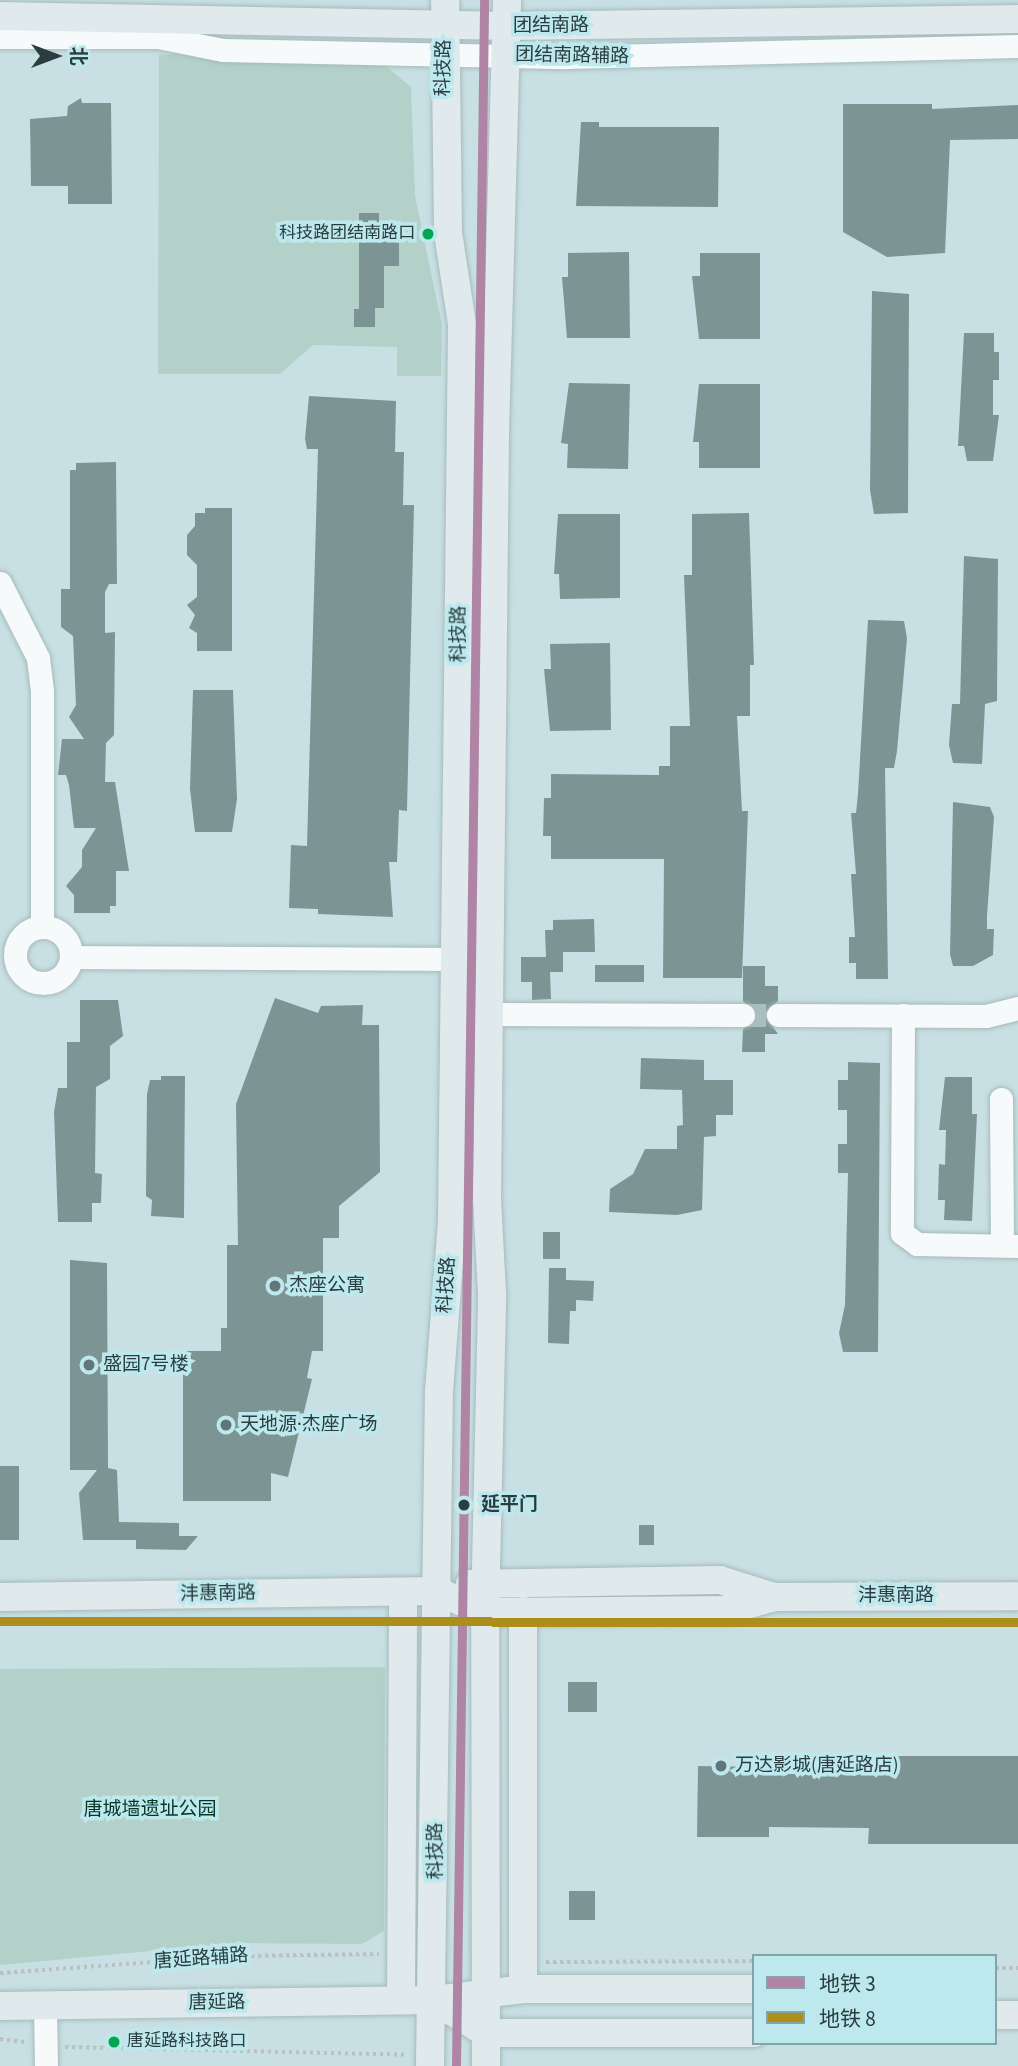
<!DOCTYPE html>
<meta charset="utf-8">
<style>
body{margin:0}
#map{position:relative;width:1018px;height:2066px;overflow:hidden;background:#c8e0e3;font-family:"Source Sans 3","Noto Sans SC",sans-serif}
div>[style]{position:absolute}
[style*='--x']{left:calc(var(--x)*1px);top:calc(var(--y)*1px);width:calc(var(--w)*1px);rotate:calc(var(--a)*1deg)}
.green>*{inset:0;background:#b3d1c9}
.building>*{inset:0;background:#7d9494;transform-origin:0 0}
.minor-tunnel>*{height:23px;margin-top:-11.5px;transform-origin:0;background:repeating-linear-gradient(90deg,#a9bfc2 0 23px,transparent 0 34px)}
.path>*{height:3.5px;margin-top:-1.75px;transform-origin:0;background:repeating-linear-gradient(90deg,#b9c1c2 0 3.5px,transparent 0 7px)}
.roads{filter:drop-shadow(0 0 2px #a6babc) drop-shadow(0 0 2px #a6babc)}
.minor>*{height:23px;margin:-11.5px;padding:0 11.5px;transform-origin:11.5px;border-radius:11.5px;background:#f7fafb}
.minor>.ring{margin:-11.5px;padding:0;box-sizing:content-box;background:none;border:23px solid #f7fafb;border-radius:50%}
.major>*{height:28px;margin:-14px;padding:0 14px;transform-origin:14px;border-radius:14px;background:#e0eaed}
.metro-1>*{height:9px;margin:-4.5px;padding:0 4.5px;transform-origin:4.5px;border-radius:4.5px;background:#af84a4}
.metro-2>*{height:9px;margin:-4.5px;padding:0 4.5px;transform-origin:4.5px;border-radius:4.5px;background:#ae8e1b}
.dots>*{width:19px;height:19px;translate:-50% -50%;box-sizing:border-box;border:4px solid #bde9ee;border-radius:50%}
span{translate:-50% -50%;white-space:nowrap;text-align:center;line-height:1.15;-webkit-text-stroke:7px #bde9ee;paint-order:stroke}
.bus-label{font-size:17px;color:#2b3d3f}
.right{translate:-100% -50%;text-align:right}
.left{translate:0 -50%;text-align:left}
.street-label{font-size:19px;color:#2b3d3f}
.poi-label{font-size:19px;color:#2b3d3f}
.stop-label{font-size:19px;color:#2b3d3f;font-weight:700}
.park-label{font-size:19px;color:#063524}
.legend{position:absolute;left:752px;top:1954px;width:245px;height:91px;box-sizing:border-box;background:#bde9ee;border:2px solid #83a4a8;margin:0;padding:9px 12px;list-style:none;font-size:21px;color:#2b3d3f}
.legend li{display:flex;align-items:center;gap:14px;height:35px}
.legend b{width:35px;border:2px solid #83a4a8}
.north{position:absolute;left:21px;top:21px;width:70px;height:70px;-webkit-text-stroke:5px #bde9ee;paint-order:stroke;rotate:90deg;font-size:19px;font-weight:700;line-height:28px;text-align:center;color:#2b3d3f}
.north::after{content:'';display:block;margin:auto;width:24px;height:32px;background:#2b3d3f;clip-path:polygon(50% 0,100% 100%,50% 72%,0 100%)}
</style>
<div id="map">
<div class="green">
<i style="clip-path:polygon(179px 54px,220px 62px,381px 62px,411px 87px,415px 196px,442px 325px,441px 376px,397px 376px,397px 347px,313px 345px,280px 374px,158px 374px,159px 55px)"></i>
<i style="clip-path:polygon(385px 1667px,384px 1931px,362px 1944px,237px 1943px,0 1965px,0 1669px)"></i>
</div>
<div class="building">
<i style="clip-path:polygon(81px 98px,82px 103px,111px 103px,112px 204px,68px 204px,68px 186px,31px 186px,30px 119px,67px 116px,68px 106px)"></i>
<i style="clip-path:polygon(843px 104px,932px 104px,932px 109px,1018px 105px,1018px 139px,950px 140px,945px 253px,887px 257px,843px 232px)"></i>
<i style="clip-path:polygon(581px 122px,599px 122px,599px 127px,719px 127px,718px 207px,576px 206px)"></i>
<i style="clip-path:polygon(359px 213px,379px 213px,379px 229px,399px 229px,399px 266px,384px 266px,384px 308px,375px 308px,375px 327px,354px 327px,354px 309px,359px 309px)"></i>
<i style="clip-path:polygon(629px 252px,630px 338px,567px 338px,562px 277px,568px 277px,568px 253px)"></i>
<i style="clip-path:polygon(700px 253px,760px 253px,760px 339px,699px 339px,692px 276px,700px 276px)"></i>
<i style="clip-path:polygon(872px 291px,909px 294px,908px 513px,874px 514px,870px 490px)"></i>
<i style="clip-path:polygon(964px 333px,994px 333px,994px 352px,999px 352px,999px 380px,993px 380px,993px 415px,999px 415px,993px 461px,967px 461px,964px 446px,958px 446px)"></i>
<i style="clip-path:polygon(569px 383px,630px 384px,628px 469px,567px 468px,568px 444px,561px 443px)"></i>
<i style="clip-path:polygon(699px 384px,760px 384px,760px 468px,699px 468px,699px 442px,693px 442px)"></i>
<i style="clip-path:polygon(309px 396px,396px 401px,395px 452px,404px 452px,403px 505px,414px 505px,407px 811px,399px 810px,397px 862px,389px 862px,393px 917px,318px 914px,318px 909px,289px 908px,291px 845px,307px 846px,318px 449px,307px 449px,305px 439px)"></i>
<i style="clip-path:polygon(116px 462px,117px 584px,109px 584px,105px 592px,105px 633px,115px 632px,114px 735px,106px 743px,105px 782px,115px 782px,129px 871px,116px 871px,116px 906px,110px 906px,110px 913px,74px 913px,74px 895px,66px 886px,82px 867px,82px 850px,96px 828px,74px 828px,69px 785px,66px 775px,58px 775px,62px 739px,84px 739px,69px 717px,76px 705px,73px 636px,61px 627px,61px 589px,70px 589px,70px 470px,76px 470px,76px 463px)"></i>
<i style="clip-path:polygon(205px 508px,232px 508px,232px 651px,197px 651px,197px 633px,189px 628px,195px 615px,187px 605px,197px 597px,197px 565px,187px 555px,187px 535px,195px 526px,195px 513px,205px 513px)"></i>
<i style="clip-path:polygon(749px 513px,754px 665px,750px 665px,750px 716px,737px 716px,742px 811px,748px 811px,742px 978px,663px 978px,664px 859px,551px 859px,551px 836px,543px 836px,544px 798px,551px 798px,551px 774px,659px 775px,659px 766px,670px 766px,670px 726px,690px 726px,684px 575px,692px 575px,692px 514px)"></i>
<i style="clip-path:polygon(558px 514px,620px 514px,620px 598px,560px 599px,559px 574px,554px 574px)"></i>
<i style="clip-path:polygon(964px 556px,998px 559px,997px 701px,985px 704px,982px 764px,953px 763px,949px 745px,952px 704px,960px 704px)"></i>
<i style="clip-path:polygon(868px 620px,904px 621px,907px 638px,897px 751px,894px 768px,885px 768px,888px 979px,856px 979px,856px 963px,849px 963px,849px 937px,855px 937px,851px 874px,856px 874px,851px 813px,856px 813px,858px 794px)"></i>
<i style="clip-path:polygon(610px 643px,611px 730px,550px 731px,544px 669px,551px 669px,550px 644px)"></i>
<i style="clip-path:polygon(193px 690px,233px 690px,237px 799px,232px 832px,195px 832px,190px 789px)"></i>
<i style="clip-path:polygon(953px 802px,990px 807px,994px 817px,987px 916px,987px 929px,994px 929px,993px 955px,973px 966px,953px 966px,950px 954px)"></i>
<i style="clip-path:polygon(594px 919px,595px 952px,563px 952px,563px 972px,550px 972px,551px 999px,532px 1000px,532px 982px,521px 982px,521px 957px,546px 957px,545px 930px,553px 930px,553px 920px)"></i>
<i style="left:595px;top:965px;width:49px;height:17px"></i>
<i style="clip-path:polygon(743px 966px,765px 966px,765px 986px,778px 986px,778px 1001px,764px 1014px,778px 1034px,765px 1034px,765px 1052px,742px 1052px,743px 1029px,757px 1016px,743px 1001px)"></i>
<i style="clip-path:polygon(275px 998px,318px 1013px,321px 1006px,363px 1005px,362px 1025px,379px 1025px,380px 1172px,339px 1206px,339px 1238px,323px 1238px,323px 1351px,312px 1351px,307px 1378px,312px 1379px,288px 1477px,271px 1473px,271px 1501px,183px 1501px,183px 1351px,221px 1351px,221px 1328px,227px 1328px,227px 1245px,238px 1245px,236px 1104px)"></i>
<i style="clip-path:polygon(80px 1000px,118px 1000px,123px 1036px,110px 1046px,110px 1079px,96px 1087px,95px 1173px,102px 1174px,101px 1203px,92px 1203px,92px 1222px,58px 1222px,54px 1112px,58px 1088px,67px 1088px,67px 1042px,80px 1042px)"></i>
<i style="clip-path:polygon(641px 1058px,704px 1060px,704px 1080px,733px 1080px,733px 1115px,716px 1115px,716px 1136px,704px 1137px,702px 1210px,677px 1215px,609px 1212px,610px 1189px,633px 1174px,645px 1149px,677px 1149px,677px 1126px,683px 1125px,682px 1090px,640px 1089px)"></i>
<i style="clip-path:polygon(848px 1062px,880px 1063px,878px 1352px,843px 1352px,839px 1333px,845px 1305px,848px 1173px,838px 1173px,838px 1144px,847px 1144px,847px 1110px,838px 1110px,838px 1080px,848px 1080px)"></i>
<i style="clip-path:polygon(161px 1076px,185px 1076px,184px 1218px,151px 1216px,152px 1200px,146px 1196px,147px 1094px,150px 1080px,161px 1080px)"></i>
<i style="clip-path:polygon(945px 1077px,972px 1077px,972px 1114px,977px 1114px,972px 1221px,944px 1220px,945px 1200px,938px 1200px,939px 1164px,945px 1165px,946px 1130px,939px 1130px)"></i>
<i style="left:543px;top:1232px;width:17px;height:27px"></i>
<i style="clip-path:polygon(70px 1260px,107px 1263px,108px 1468px,117px 1470px,119px 1522px,179px 1523px,179px 1536px,198px 1536px,186px 1550px,136px 1549px,136px 1540px,83px 1540px,79px 1493px,97px 1470px,70px 1470px)"></i>
<i style="clip-path:polygon(549px 1268px,566px 1268px,566px 1280px,594px 1281px,593px 1301px,576px 1300px,576px 1311px,570px 1311px,569px 1344px,548px 1343px)"></i>
<i style="left:0;top:1466px;width:19px;height:74px"></i>
<i style="left:639px;top:1525px;width:15px;height:20px"></i>
<i style="left:568px;top:1682px;width:29px;height:30px"></i>
<i style="clip-path:polygon(873px 1756px,1018px 1756px,1018px 1844px,868px 1844px,869px 1828px,769px 1827px,769px 1837px,697px 1837px,698px 1766px,770px 1767px,770px 1774px,873px 1774px)"></i>
<i style="left:569px;top:1891px;width:26px;height:29px"></i>
</div>
<div class="minor-tunnel">
<i style="--x:743;--y:1015;--w:35;--a:0"></i>
</div>
<div class="path">
<i style="--x:546;--y:1962;--w:208;--a:-0.3"></i>
<i style="--x:995;--y:1968;--w:23;--a:0"></i>
<i style="--x:0;--y:1973;--w:238;--a:-4.1"></i>
<i style="--x:237;--y:1956;--w:142;--a:-0.8"></i>
<i style="--x:0;--y:2039;--w:26;--a:7"></i>
<i style="--x:65;--y:2047;--w:342;--a:1.3"></i>
</div>
<div class="roads">
<div class="minor">
<i style="--x:0;--y:37;--w:158;--a:0"></i>
<i style="--x:158;--y:37;--w:66;--a:11.3"></i>
<i style="--x:223;--y:50;--w:343;--a:1.2"></i>
<i style="--x:566;--y:57;--w:452;--a:-1.4"></i>
<i style="--x:0;--y:583;--w:84;--a:63.1"></i>
<i style="--x:38;--y:658;--w:33;--a:83"></i>
<i style="--x:42;--y:691;--w:235;--a:90"></i>
<i class="ring" style="left:15px;top:927px;width:33px;height:33px"></i>
<i style="--x:71;--y:957;--w:385;--a:0.3"></i>
<i style="--x:491;--y:1014;--w:252;--a:0.2"></i>
<i style="--x:778;--y:1015;--w:208;--a:0.3"></i>
<i style="--x:986;--y:1016;--w:33;--a:-14"></i>
<i style="--x:903;--y:1015;--w:218;--a:90.3"></i>
<i style="--x:902;--y:1233;--w:19;--a:36"></i>
<i style="--x:917;--y:1244;--w:101;--a:1.1"></i>
<i style="--x:1001;--y:1099;--w:146;--a:89.6"></i>
<i style="--x:45;--y:2005;--w:61;--a:89.1"></i>
</div>
<div class="major">
<i style="--x:0;--y:16;--w:507;--a:1.13"></i>
<i style="--x:507;--y:26;--w:511;--a:-0.78"></i>
<i style="--x:470;--y:1584;--w:250;--a:-0.9"></i>
<i style="--x:720;--y:1580;--w:57;--a:17.5"></i>
<i style="--x:0;--y:1597;--w:437;--a:-0.8"></i>
<i style="--x:437;--y:1591;--w:52;--a:23.6"></i>
<i style="--x:485;--y:1612;--w:243;--a:-0.5"></i>
<i style="--x:728;--y:1610;--w:48;--a:-15.8"></i>
<i style="--x:774;--y:1597;--w:244;--a:-0.2"></i>
<i style="--x:523;--y:1611;--w:378;--a:90"></i>
<i style="--x:401;--y:2000;--w:408;--a:-89.7"></i>
<i style="--x:434;--y:2000;--w:62;--a:32.4"></i>
<i style="--x:486;--y:2033;--w:268;--a:0"></i>
<i style="--x:0;--y:2006;--w:434;--a:-0.8"></i>
<i style="--x:434;--y:2000;--w:90;--a:-7"></i>
<i style="--x:523;--y:1989;--w:231;--a:0"></i>
<i style="--x:995;--y:2015;--w:23;--a:0"></i>
<i style="--x:430;--y:2066;--w:675;--a:-89.24"></i>
<i style="--x:439;--y:1391;--w:170;--a:-85.6"></i>
<i style="--x:452;--y:1221;--w:897;--a:-89.36"></i>
<i style="--x:462;--y:324;--w:92;--a:-98.7"></i>
<i style="--x:448;--y:233;--w:233;--a:-90.7"></i>
<i style="--x:486;--y:2066;--w:454;--a:-90.1"></i>
<i style="--x:485;--y:1612;--w:318;--a:-88.7"></i>
<i style="--x:492;--y:1294;--w:94;--a:-93"></i>
<i style="--x:487;--y:1200;--w:767;--a:-89.4"></i>
<i style="--x:495;--y:433;--w:433;--a:-88.4"></i>
</div>
</div>
<div class="metro-1">
<i style="--x:456;--y:2066;--w:2066;--a:-89.22"></i>
</div>
<div class="metro-2">
<i style="--x:0;--y:1621;--w:1018;--a:0.06"></i>
</div>
<div class="dots">
<i style="left:428px;top:234px;background:#00a651"></i>
<i style="left:275px;top:1286px;background:#627678"></i>
<i style="left:89px;top:1365px;background:#627678"></i>
<i style="left:226px;top:1425px;background:#627678"></i>
<i style="left:464px;top:1505px;background:#2b3d3f"></i>
<i style="left:721px;top:1766px;background:#627678"></i>
<i style="left:114px;top:2042px;background:#00a651"></i>
</div>
<div class="bus-label">
<span class="right" style="left:415px;top:234px">科技路团结南路口</span>
<span class="left" style="left:127px;top:2042px">唐延路科技路口</span>
</div>
<div class="street-label">
<span style="left:551px;top:26px">团结南路</span>
<span style="left:572px;top:56px;rotate:1deg">团结南路辅路</span>
<span style="left:444px;top:68px;rotate:-89deg">科技路</span>
<span style="left:459px;top:634px;rotate:-89deg">科技路</span>
<span style="left:447px;top:1285px;rotate:-86deg">科技路</span>
<span style="left:218px;top:1594px;rotate:-1deg">沣惠南路</span>
<span style="left:896px;top:1596px">沣惠南路</span>
<span style="left:436px;top:1851px;rotate:-90deg">科技路</span>
<span style="left:201px;top:1959px;rotate:-4deg">唐延路辅路</span>
<span style="left:217px;top:2003px;rotate:-1deg">唐延路</span>
</div>
<div class="poi-label">
<span class="left" style="left:289px;top:1286px">杰座公寓</span>
<span class="left" style="left:103px;top:1365px">盛园7号楼</span>
<span class="left" style="left:240px;top:1425px">天地源·杰座广场</span>
<span class="left" style="left:735px;top:1766px">万达影城(唐延路店)</span>
</div>
<div class="stop-label">
<span class="left" style="left:481px;top:1505px">延平门</span>
</div>
<div class="park-label">
<span style="left:150px;top:1810px">唐城墙遗址公园</span>
</div>
<ul class="legend">
<li><b style="height:9px;background:#af84a4"></b>地铁 3</li>
<li><b style="height:9px;background:#ae8e1b"></b>地铁 8</li>
</ul>
<div class="north">北</div>
</div>
